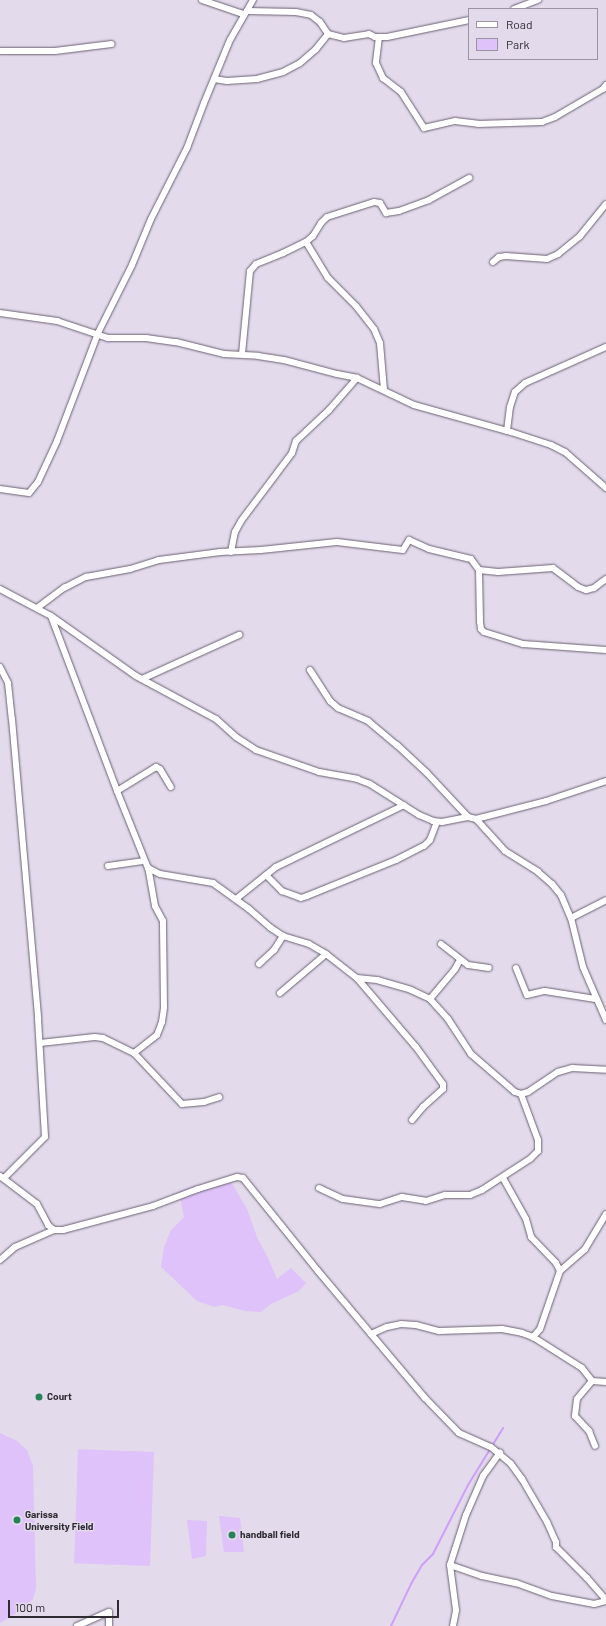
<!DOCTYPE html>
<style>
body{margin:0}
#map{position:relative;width:606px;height:1626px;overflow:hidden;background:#e3daec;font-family:Barlow,sans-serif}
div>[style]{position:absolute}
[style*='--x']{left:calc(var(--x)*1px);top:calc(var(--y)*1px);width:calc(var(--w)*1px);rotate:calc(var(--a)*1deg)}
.green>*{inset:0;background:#dfc2f9;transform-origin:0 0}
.stream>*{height:2px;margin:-1px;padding:0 1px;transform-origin:1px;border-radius:1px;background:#ce9ff6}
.roads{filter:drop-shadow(0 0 1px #696171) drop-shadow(0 0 1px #696171)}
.street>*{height:6px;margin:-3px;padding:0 3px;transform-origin:3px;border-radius:3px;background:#fff}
.dots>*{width:11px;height:11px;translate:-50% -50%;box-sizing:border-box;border:2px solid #e3daec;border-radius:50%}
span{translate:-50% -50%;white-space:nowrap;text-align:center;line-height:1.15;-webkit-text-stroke:3px #e3daec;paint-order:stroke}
.poi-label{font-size:10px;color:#2d2a31;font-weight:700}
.left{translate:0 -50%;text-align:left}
.legend{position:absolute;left:468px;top:8px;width:130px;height:52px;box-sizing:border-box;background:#e3daec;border:1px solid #9a94a1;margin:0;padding:5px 7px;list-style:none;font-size:12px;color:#2d2a31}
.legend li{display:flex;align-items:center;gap:8px;height:20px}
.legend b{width:20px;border:1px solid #9a94a1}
.scale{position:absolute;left:8px;top:1600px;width:111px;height:18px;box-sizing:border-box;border:2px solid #2d2a31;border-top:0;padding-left:5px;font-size:12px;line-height:14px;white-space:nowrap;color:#2d2a31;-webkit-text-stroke:3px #e3daec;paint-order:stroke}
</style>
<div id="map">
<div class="green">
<i style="clip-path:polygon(228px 1177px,247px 1209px,257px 1237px,268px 1258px,277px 1279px,291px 1268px,306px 1283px,299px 1291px,271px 1304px,261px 1312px,245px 1311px,223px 1305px,214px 1307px,197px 1301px,161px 1267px,164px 1247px,171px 1230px,184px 1217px,179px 1191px)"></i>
<i style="clip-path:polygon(0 1433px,17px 1441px,27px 1450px,33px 1466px,36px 1588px,33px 1599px,18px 1612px,0 1623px)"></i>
<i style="left:154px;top:1452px;width:114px;height:76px;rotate:92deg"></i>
<i style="clip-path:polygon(219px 1516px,240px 1518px,244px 1552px,224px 1552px)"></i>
<i style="clip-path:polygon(187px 1520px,207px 1521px,206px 1556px,192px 1559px)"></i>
</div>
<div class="stream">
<i style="--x:391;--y:1626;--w:47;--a:-64.5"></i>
<i style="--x:411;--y:1584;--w:22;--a:-60"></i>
<i style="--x:422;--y:1565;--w:16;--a:-45"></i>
<i style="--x:433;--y:1554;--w:77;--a:-63.1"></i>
<i style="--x:468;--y:1485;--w:67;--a:-58.4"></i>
</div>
<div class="roads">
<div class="street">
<i style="--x:202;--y:0;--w:43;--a:18.9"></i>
<i style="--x:514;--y:9;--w:26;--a:-21"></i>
<i style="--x:247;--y:11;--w:49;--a:1.2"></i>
<i style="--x:296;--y:12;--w:15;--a:11"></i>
<i style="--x:311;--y:15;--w:11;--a:38"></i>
<i style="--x:320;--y:22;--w:14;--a:56"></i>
<i style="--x:328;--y:34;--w:16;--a:14"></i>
<i style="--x:344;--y:38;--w:25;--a:-9"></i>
<i style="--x:369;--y:34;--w:7;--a:27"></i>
<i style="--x:375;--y:37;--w:12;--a:0"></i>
<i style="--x:387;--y:37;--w:84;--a:-11.7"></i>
<i style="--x:379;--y:37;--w:26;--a:97"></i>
<i style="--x:376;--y:63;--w:17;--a:65"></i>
<i style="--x:383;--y:78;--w:23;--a:38"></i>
<i style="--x:401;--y:92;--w:43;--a:57.4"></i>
<i style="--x:424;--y:128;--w:32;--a:-13"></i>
<i style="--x:455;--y:121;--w:23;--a:7"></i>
<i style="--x:478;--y:124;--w:64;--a:-1.8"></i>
<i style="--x:542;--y:122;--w:14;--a:-21"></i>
<i style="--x:555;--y:117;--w:56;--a:-30.3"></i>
<i style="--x:603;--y:89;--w:5;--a:-53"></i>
<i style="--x:0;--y:51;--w:55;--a:0"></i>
<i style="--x:55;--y:51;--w:57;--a:-7"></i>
<i style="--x:214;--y:79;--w:13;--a:9"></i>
<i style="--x:227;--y:81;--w:30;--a:-4"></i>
<i style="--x:257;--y:79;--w:27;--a:-15"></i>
<i style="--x:283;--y:72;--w:19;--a:-28"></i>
<i style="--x:300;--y:63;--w:21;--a:-41"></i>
<i style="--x:316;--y:49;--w:19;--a:-51"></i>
<i style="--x:493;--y:262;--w:8;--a:-40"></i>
<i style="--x:499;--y:257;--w:7;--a:-8"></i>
<i style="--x:506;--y:256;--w:41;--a:4.2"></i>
<i style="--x:547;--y:259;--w:12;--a:-24"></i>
<i style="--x:558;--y:254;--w:28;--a:-39"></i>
<i style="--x:580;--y:236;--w:41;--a:-50.9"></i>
<i style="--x:0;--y:313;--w:58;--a:8"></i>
<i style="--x:57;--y:321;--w:54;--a:18.4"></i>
<i style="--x:108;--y:338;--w:38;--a:0"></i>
<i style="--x:146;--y:338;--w:30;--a:8"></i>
<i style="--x:176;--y:342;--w:49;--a:14"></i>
<i style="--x:224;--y:354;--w:34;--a:3"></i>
<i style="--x:258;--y:356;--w:26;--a:9"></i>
<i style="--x:284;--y:360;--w:55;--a:14.8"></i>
<i style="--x:337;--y:374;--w:20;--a:11"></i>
<i style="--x:357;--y:378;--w:63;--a:25.3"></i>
<i style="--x:414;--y:405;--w:101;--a:15.6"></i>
<i style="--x:511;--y:432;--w:42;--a:18"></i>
<i style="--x:551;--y:445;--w:16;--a:27"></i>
<i style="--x:565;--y:452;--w:55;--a:41.3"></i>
<i style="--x:242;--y:354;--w:83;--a:-84.5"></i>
<i style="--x:250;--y:271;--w:9;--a:-49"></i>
<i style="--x:256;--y:264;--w:29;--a:-22"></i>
<i style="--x:283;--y:253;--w:25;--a:-26"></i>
<i style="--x:384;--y:390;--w:47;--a:-94.9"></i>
<i style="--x:380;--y:343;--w:15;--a:-113"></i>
<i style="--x:374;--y:329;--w:29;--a:-128"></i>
<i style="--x:356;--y:306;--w:40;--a:-135"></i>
<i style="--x:328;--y:278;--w:42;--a:-121.4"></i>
<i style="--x:306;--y:242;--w:9;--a:-41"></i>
<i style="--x:313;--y:236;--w:15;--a:-58"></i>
<i style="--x:321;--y:223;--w:8;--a:-45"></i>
<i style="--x:327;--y:217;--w:49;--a:-17.7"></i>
<i style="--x:374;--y:202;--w:6;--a:9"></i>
<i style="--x:380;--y:203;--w:12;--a:59"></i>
<i style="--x:386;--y:213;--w:13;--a:-9"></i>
<i style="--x:399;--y:211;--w:32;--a:-20"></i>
<i style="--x:429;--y:200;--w:46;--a:-28.8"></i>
<i style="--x:507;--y:431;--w:24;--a:-83"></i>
<i style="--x:510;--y:407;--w:16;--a:-72"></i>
<i style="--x:515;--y:392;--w:13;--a:-42"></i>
<i style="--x:525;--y:383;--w:89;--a:-24"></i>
<i style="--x:0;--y:489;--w:29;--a:8"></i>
<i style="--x:29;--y:493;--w:14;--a:-51"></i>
<i style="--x:38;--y:482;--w:45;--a:-65.1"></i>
<i style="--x:57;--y:441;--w:116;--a:-69.2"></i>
<i style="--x:98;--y:333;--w:76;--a:-63.4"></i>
<i style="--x:132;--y:265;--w:50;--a:-67.6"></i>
<i style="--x:151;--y:219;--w:80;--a:-63.1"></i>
<i style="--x:187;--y:148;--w:48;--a:-69.3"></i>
<i style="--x:204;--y:103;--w:68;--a:-67.6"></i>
<i style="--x:230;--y:40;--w:46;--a:-60.1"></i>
<i style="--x:231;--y:552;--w:20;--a:-79"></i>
<i style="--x:235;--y:532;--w:13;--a:-61"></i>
<i style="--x:241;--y:521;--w:85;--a:-53.1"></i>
<i style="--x:292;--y:453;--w:13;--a:-72"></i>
<i style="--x:296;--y:441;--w:45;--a:-43.2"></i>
<i style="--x:329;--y:410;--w:43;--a:-48.8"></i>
<i style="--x:479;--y:570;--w:52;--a:88.9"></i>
<i style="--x:480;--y:622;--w:7;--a:82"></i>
<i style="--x:481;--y:629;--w:4;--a:45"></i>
<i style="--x:484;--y:632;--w:41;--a:17.1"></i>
<i style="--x:523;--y:644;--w:83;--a:4.1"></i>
<i style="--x:0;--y:589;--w:58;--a:27.9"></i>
<i style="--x:51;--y:616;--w:104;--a:35.2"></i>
<i style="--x:136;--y:676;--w:91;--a:28.3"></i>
<i style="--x:216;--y:719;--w:27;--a:42"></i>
<i style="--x:236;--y:737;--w:24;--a:33"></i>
<i style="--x:256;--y:750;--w:67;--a:19.2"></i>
<i style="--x:319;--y:772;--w:39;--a:10"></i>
<i style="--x:357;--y:779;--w:14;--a:21"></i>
<i style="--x:370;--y:784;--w:58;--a:32.3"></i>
<i style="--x:419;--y:815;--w:15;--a:23"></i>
<i style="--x:433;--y:821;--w:9;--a:6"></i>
<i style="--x:442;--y:822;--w:26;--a:-11"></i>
<i style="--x:468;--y:817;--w:8;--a:14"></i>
<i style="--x:476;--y:819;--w:72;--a:-14.4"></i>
<i style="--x:546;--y:801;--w:63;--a:-18.4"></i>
<i style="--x:37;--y:608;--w:34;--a:-37"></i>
<i style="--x:64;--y:588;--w:25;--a:-27"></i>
<i style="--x:86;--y:577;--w:45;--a:-10.3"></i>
<i style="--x:130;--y:569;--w:30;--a:-17"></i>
<i style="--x:159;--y:560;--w:62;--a:-7.5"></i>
<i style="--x:220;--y:552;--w:41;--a:-2.8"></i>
<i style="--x:261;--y:550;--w:76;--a:-6"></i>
<i style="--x:337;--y:542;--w:66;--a:6.9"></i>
<i style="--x:403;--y:550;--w:12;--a:-59"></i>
<i style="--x:409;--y:540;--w:22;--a:24"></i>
<i style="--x:429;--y:549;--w:43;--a:13.4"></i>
<i style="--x:471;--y:559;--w:14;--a:54"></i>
<i style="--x:479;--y:570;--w:19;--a:6"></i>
<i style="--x:498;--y:572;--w:55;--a:-4.2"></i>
<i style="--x:553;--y:568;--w:31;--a:37"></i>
<i style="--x:578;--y:587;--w:9;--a:21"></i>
<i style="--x:586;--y:590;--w:8;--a:-14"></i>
<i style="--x:594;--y:588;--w:15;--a:-37"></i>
<i style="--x:51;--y:616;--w:187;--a:69.3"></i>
<i style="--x:117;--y:791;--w:83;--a:68.1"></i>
<i style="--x:148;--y:868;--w:13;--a:27"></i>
<i style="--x:160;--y:874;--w:54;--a:9.6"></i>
<i style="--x:213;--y:883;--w:44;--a:35.8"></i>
<i style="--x:249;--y:909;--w:29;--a:41"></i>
<i style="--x:271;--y:928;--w:14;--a:34"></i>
<i style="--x:283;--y:936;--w:27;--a:17"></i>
<i style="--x:309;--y:944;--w:20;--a:30"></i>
<i style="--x:326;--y:954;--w:39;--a:38"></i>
<i style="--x:357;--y:978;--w:20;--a:6"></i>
<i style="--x:377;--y:980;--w:35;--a:16"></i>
<i style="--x:411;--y:990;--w:21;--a:25"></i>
<i style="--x:430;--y:999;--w:27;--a:48"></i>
<i style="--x:448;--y:1019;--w:42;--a:56.7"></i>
<i style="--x:471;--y:1054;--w:58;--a:40.8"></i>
<i style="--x:515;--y:1092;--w:6;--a:18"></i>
<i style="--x:521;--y:1094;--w:7;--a:-16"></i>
<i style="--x:528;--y:1092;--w:36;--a:-34"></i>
<i style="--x:558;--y:1072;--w:15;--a:-16"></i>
<i style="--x:572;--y:1068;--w:34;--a:3"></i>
<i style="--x:0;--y:667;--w:18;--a:63"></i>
<i style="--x:8;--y:683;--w:36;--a:84"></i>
<i style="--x:12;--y:719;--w:301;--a:85"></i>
<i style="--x:38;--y:1019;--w:118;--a:86.6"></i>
<i style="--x:45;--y:1137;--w:58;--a:135"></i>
<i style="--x:310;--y:670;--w:37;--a:57"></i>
<i style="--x:330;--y:701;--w:11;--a:41"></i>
<i style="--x:338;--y:708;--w:33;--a:23"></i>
<i style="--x:368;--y:721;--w:38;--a:40"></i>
<i style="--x:397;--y:745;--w:41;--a:43"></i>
<i style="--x:427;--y:773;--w:60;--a:47"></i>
<i style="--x:142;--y:679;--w:107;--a:-24.4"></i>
<i style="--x:117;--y:791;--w:46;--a:-31.6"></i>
<i style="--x:156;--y:767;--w:4;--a:27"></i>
<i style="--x:160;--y:769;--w:21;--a:59"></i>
<i style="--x:476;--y:819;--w:43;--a:47.8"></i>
<i style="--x:505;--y:851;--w:39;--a:32"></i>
<i style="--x:538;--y:872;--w:18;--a:41"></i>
<i style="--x:552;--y:884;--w:14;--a:51"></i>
<i style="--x:561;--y:895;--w:25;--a:67"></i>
<i style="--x:571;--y:918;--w:50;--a:76.2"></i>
<i style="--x:583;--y:967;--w:58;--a:66.5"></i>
<i style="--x:108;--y:866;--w:35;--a:-8"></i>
<i style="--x:266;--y:875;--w:23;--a:45"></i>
<i style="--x:282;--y:891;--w:20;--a:20"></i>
<i style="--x:301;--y:898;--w:6;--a:-18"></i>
<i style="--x:307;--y:896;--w:96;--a:-22"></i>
<i style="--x:396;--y:860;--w:31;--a:-27"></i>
<i style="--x:424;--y:846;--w:8;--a:-45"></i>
<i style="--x:430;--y:840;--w:19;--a:-69"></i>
<i style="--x:236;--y:899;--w:51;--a:-38.7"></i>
<i style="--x:276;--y:867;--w:142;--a:-25.8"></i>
<i style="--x:571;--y:918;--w:39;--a:-27"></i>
<i style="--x:441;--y:944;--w:34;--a:38"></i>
<i style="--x:468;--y:965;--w:21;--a:8"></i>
<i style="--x:259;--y:964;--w:21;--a:-43"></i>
<i style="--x:274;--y:950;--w:17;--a:-57"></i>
<i style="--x:516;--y:968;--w:29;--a:68"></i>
<i style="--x:527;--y:995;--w:18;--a:-13"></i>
<i style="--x:545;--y:991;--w:51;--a:9.1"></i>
<i style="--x:357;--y:978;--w:91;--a:49.5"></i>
<i style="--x:416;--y:1047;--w:46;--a:53.9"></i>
<i style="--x:443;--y:1084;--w:5;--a:90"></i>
<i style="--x:443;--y:1089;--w:27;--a:138"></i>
<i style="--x:423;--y:1107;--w:17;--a:130"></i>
<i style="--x:280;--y:993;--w:60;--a:-40.3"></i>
<i style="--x:430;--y:999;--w:39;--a:-50"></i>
<i style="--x:455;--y:969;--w:10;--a:-61"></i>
<i style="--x:40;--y:1043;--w:55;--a:-6.2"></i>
<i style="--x:95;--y:1037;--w:8;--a:7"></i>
<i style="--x:103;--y:1038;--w:34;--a:26"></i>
<i style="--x:134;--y:1053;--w:70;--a:46.7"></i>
<i style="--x:182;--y:1104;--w:22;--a:-5"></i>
<i style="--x:204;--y:1102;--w:16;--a:-18"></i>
<i style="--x:134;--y:1053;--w:29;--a:-38"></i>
<i style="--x:157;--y:1035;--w:14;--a:-69"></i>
<i style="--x:162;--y:1022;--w:15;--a:-82"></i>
<i style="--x:164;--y:1007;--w:86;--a:-90.7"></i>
<i style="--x:163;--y:921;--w:17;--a:-118"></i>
<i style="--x:155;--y:906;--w:39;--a:-100"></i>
<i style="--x:0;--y:1176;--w:46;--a:37.1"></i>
<i style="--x:37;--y:1204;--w:24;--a:62"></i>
<i style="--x:48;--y:1225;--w:8;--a:40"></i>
<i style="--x:54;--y:1230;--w:9;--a:0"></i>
<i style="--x:63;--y:1230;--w:93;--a:-14.9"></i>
<i style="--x:153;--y:1206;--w:48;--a:-20.7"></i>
<i style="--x:198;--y:1189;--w:41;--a:-17.1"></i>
<i style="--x:237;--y:1177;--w:6;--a:9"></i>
<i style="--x:243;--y:1178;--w:119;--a:51.1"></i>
<i style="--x:318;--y:1271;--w:166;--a:49.9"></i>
<i style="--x:425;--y:1398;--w:49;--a:45.8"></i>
<i style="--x:459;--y:1433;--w:35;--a:24"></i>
<i style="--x:491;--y:1447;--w:26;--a:40"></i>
<i style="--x:511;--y:1464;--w:19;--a:54"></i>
<i style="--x:522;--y:1479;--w:50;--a:59.8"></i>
<i style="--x:547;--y:1522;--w:22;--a:66"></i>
<i style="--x:556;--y:1542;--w:5;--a:90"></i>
<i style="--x:556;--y:1547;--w:44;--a:45"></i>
<i style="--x:587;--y:1578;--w:29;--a:49"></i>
<i style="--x:503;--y:1178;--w:47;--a:60.7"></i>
<i style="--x:526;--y:1219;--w:19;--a:74"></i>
<i style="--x:531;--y:1237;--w:36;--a:46"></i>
<i style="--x:556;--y:1263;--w:9;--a:63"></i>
<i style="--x:560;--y:1271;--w:61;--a:109"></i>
<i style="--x:540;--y:1329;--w:11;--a:131"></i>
<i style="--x:319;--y:1188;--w:26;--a:25"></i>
<i style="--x:343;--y:1199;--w:37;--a:8"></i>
<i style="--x:380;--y:1204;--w:23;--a:-18"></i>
<i style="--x:402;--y:1197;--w:24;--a:9"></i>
<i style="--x:426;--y:1201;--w:20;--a:-18"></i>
<i style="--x:445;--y:1195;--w:25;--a:0"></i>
<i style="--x:470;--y:1195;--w:13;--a:-23"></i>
<i style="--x:482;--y:1190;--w:57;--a:-32.9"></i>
<i style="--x:530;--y:1159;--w:11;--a:-45"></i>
<i style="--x:538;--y:1151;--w:11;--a:-90"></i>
<i style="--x:538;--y:1140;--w:49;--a:-110.3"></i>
<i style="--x:0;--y:1260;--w:20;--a:-41"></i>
<i style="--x:15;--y:1247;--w:43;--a:-23.6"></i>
<i style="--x:560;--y:1271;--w:33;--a:-41"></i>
<i style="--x:585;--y:1249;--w:41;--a:-59"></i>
<i style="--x:371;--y:1334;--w:17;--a:-24"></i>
<i style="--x:387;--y:1327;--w:14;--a:-12"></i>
<i style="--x:401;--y:1324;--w:15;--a:4"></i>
<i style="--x:416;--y:1325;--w:24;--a:15"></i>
<i style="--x:439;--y:1331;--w:63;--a:-1.8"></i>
<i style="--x:502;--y:1329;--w:20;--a:11"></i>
<i style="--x:522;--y:1333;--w:12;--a:20"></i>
<i style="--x:533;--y:1337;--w:58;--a:32.3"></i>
<i style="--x:582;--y:1368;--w:16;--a:52"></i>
<i style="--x:592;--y:1381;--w:14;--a:4"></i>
<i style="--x:592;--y:1381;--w:23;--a:130"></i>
<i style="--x:577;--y:1399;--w:17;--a:97"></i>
<i style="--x:575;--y:1416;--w:21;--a:47"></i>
<i style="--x:589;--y:1431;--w:16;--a:68"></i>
<i style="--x:450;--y:1565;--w:34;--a:19"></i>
<i style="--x:482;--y:1576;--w:35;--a:12"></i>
<i style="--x:516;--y:1583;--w:38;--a:20"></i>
<i style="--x:552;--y:1596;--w:43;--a:10.8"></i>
<i style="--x:594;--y:1604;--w:12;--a:-14"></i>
<i style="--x:77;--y:1626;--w:35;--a:-24"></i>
<i style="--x:109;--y:1612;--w:14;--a:90"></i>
<i style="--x:453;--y:1626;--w:16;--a:-79"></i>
<i style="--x:456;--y:1610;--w:45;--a:-97.6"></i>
<i style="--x:450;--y:1565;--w:52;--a:-72.3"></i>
<i style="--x:466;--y:1515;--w:43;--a:-66.4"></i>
<i style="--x:483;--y:1476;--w:29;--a:-54"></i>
</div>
</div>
<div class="dots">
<i style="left:39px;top:1397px;background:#268258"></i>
<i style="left:17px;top:1520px;background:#268258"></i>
<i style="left:232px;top:1535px;background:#268258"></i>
</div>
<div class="poi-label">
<span class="left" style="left:47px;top:1397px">Court</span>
<span class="left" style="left:25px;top:1520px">Garissa<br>University Field</span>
<span class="left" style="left:240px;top:1535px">handball field</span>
</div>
<ul class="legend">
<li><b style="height:5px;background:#fff"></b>Road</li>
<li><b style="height:11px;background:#dfc2f9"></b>Park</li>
</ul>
<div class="scale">100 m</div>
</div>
